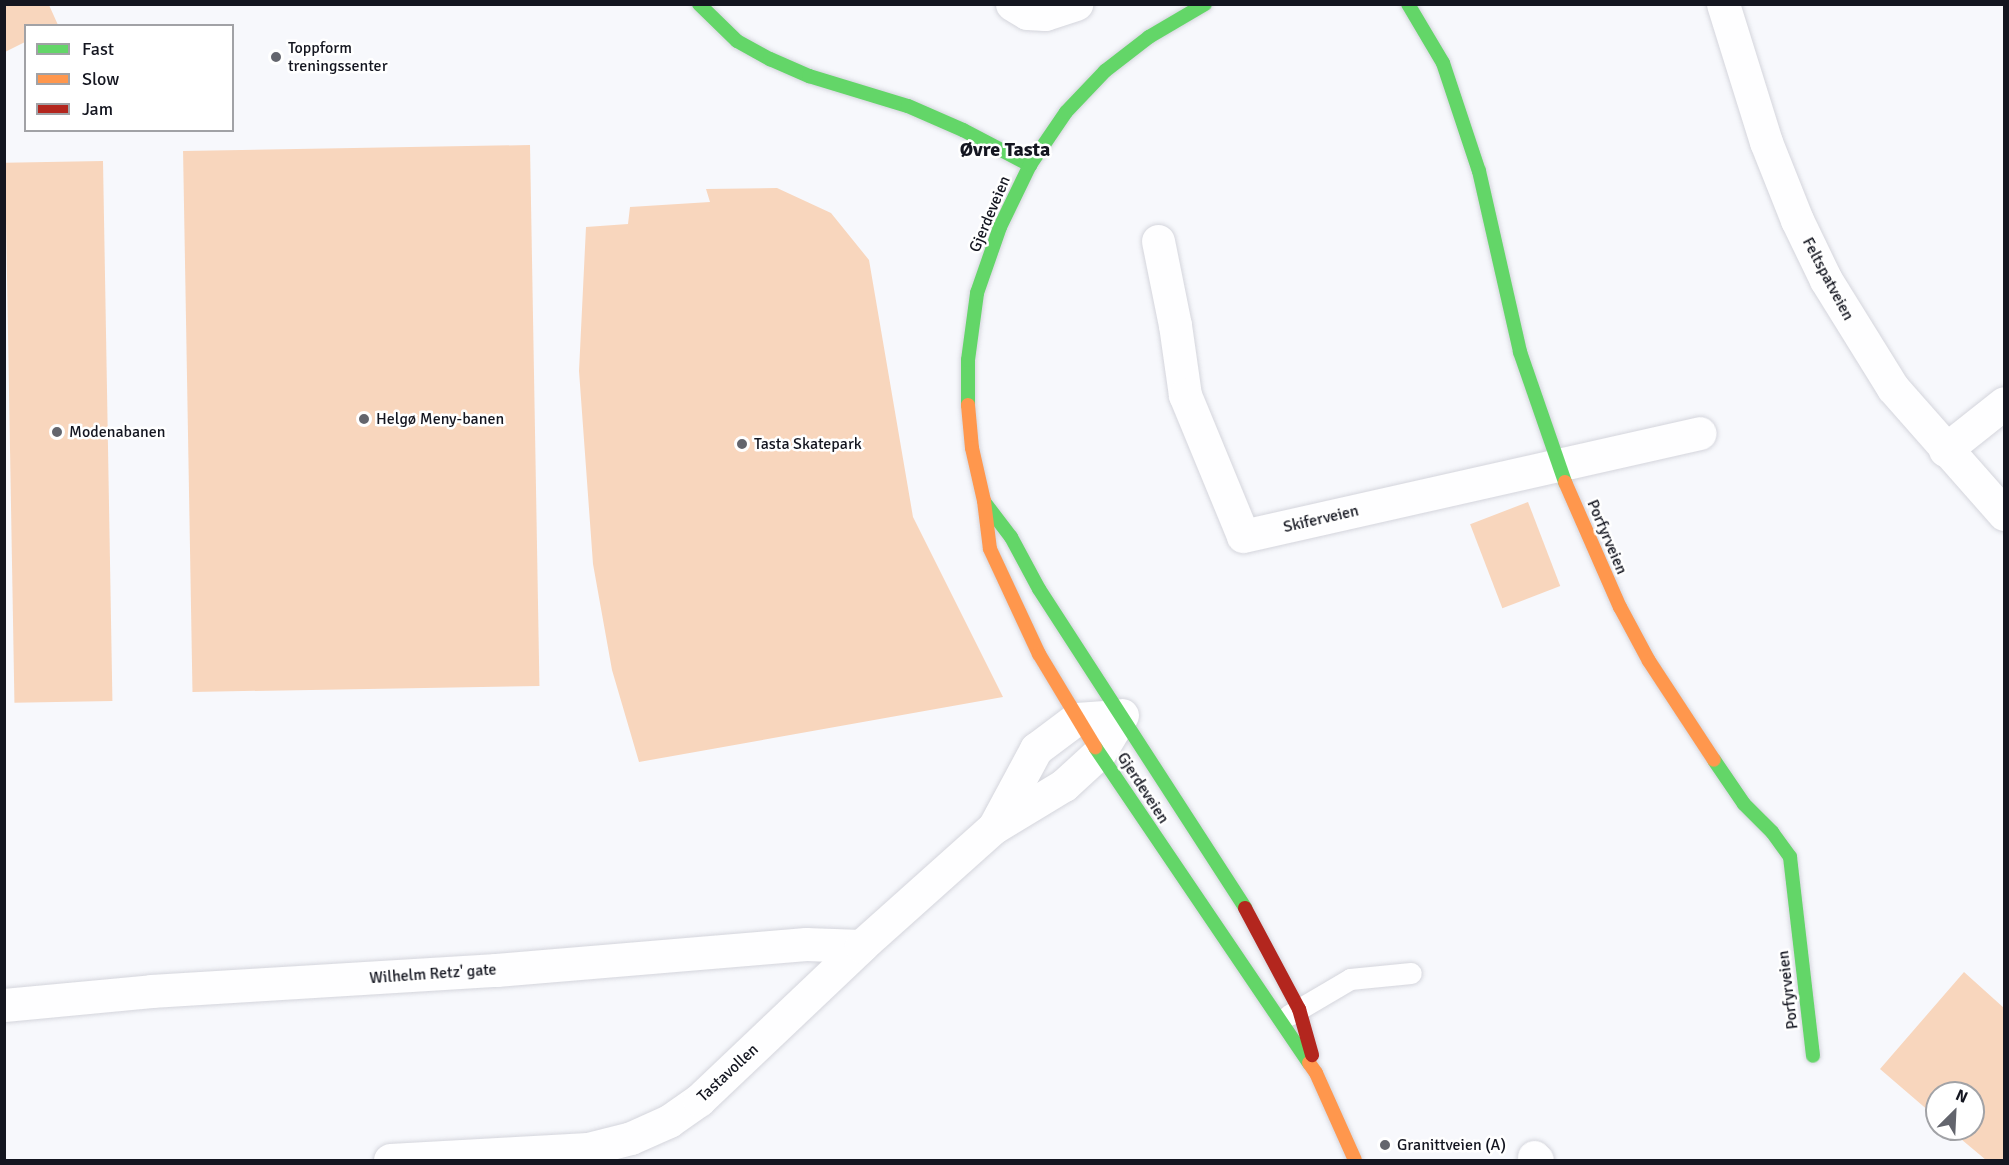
<!DOCTYPE html>
<meta charset="utf-8">
<style>
body{margin:0}
#map{position:relative;width:2009px;height:1165px;overflow:hidden;background:#f7f8fc;font-family:Signika,sans-serif}
div>[style]{position:absolute}
[style*='--x']{left:calc(var(--x)*1px);top:calc(var(--y)*1px);width:calc(var(--w)*1px);rotate:calc(var(--a)*1deg)}
.green>*{inset:0;background:#f8d6bd;transform-origin:0 0}
.roads{filter:drop-shadow(0 0 2px #d4d5dc) drop-shadow(0 0 2px #d4d5dc)}
.lane>*{height:21px;margin:-10.5px;padding:0 10.5px;transform-origin:10.5px;border-radius:10.5px;background:#fefeff}
.street>*{height:33px;margin:-16.5px;padding:0 16.5px;transform-origin:16.5px;border-radius:16.5px;background:#fefeff}
.fast>*{height:14px;margin:-7px;padding:0 7px;transform-origin:7px;border-radius:7px;background:#63d668}
.slow>*{height:14px;margin:-7px;padding:0 7px;transform-origin:7px;border-radius:7px;background:#ff974d}
.jam>*{height:14px;margin:-7px;padding:0 7px;transform-origin:7px;border-radius:7px;background:#b3261e}
.dots>*{width:16px;height:16px;translate:-50% -50%;box-sizing:border-box;border:3px solid #fff;border-radius:50%}
span{translate:-50% -50%;white-space:nowrap;text-align:center;line-height:1.15;-webkit-text-stroke:5px #fff;paint-order:stroke}
.poi-label{font-size:16px;color:#141620}
.left{translate:0 -50%;text-align:left}
.street-label{font-size:16px;color:#141620}
.quarter-label{font-size:20px;color:#141620;font-weight:700}
.frame{position:absolute;inset:0;border:6px solid #141620;pointer-events:none}
.legend{position:absolute;left:24px;top:24px;width:210px;height:108px;box-sizing:border-box;background:#fff;border:2px solid #a1a2a6;margin:0;padding:8px 10px;list-style:none;font-size:18px;color:#141620}
.legend li{display:flex;align-items:center;gap:12px;height:30px}
.legend b{width:30px;border:2px solid #a1a2a6}
.north{position:absolute;left:1925px;top:1081px;width:60px;height:60px;box-sizing:border-box;background:#fff;border:2px solid #a1a2a6;border-radius:50%;rotate:24deg;font-size:16px;font-weight:700;line-height:24px;text-align:center;color:#141620}
.north::after{content:'';display:block;margin:auto;width:21px;height:27px;background:#63656d;clip-path:polygon(50% 0,100% 100%,50% 72%,0 100%)}
</style>
<div id="map">
<div class="green">
<i style="clip-path:polygon(4px 5px,49px 5px,58px 25px,26px 26px,25px 42px,5px 52px)"></i>
<i style="left:530px;top:145px;width:541px;height:347px;rotate:89deg"></i>
<i style="left:103px;top:161px;width:540px;height:98px;rotate:89deg"></i>
<i style="clip-path:polygon(777px 188px,831px 213px,869px 260px,913px 517px,1003px 697px,639px 762px,612px 670px,593px 564px,579px 371px,586px 227px,628px 224px,630px 207px,710px 202px,706px 189px)"></i>
<i style="left:1528px;top:502px;width:90px;height:62px;rotate:69deg"></i>
<i style="clip-path:polygon(1964px 972px,2004px 1008px,2004px 1160px,1986px 1160px,1949px 1129px,1973px 1129px,1973px 1093px,1937px 1093px,1937px 1118px,1880px 1069px)"></i>
</div>
<div class="roads">
<div class="lane">
<i style="--x:1289;--y:1015;--w:71;--a:-30.5"></i>
<i style="--x:1350;--y:979;--w:61;--a:-5.6"></i>
</div>
<div class="street">
<i style="--x:1012;--y:4;--w:17;--a:31"></i>
<i style="--x:1027;--y:13;--w:18;--a:3"></i>
<i style="--x:1045;--y:14;--w:33;--a:-18"></i>
<i style="--x:1723;--y:4;--w:145;--a:72.7"></i>
<i style="--x:1766;--y:142;--w:84;--a:68.3"></i>
<i style="--x:1797;--y:220;--w:67;--a:64.2"></i>
<i style="--x:1826;--y:280;--w:127;--a:58.2"></i>
<i style="--x:1893;--y:388;--w:168;--a:48.6"></i>
<i style="--x:1158;--y:241;--w:86;--a:78.6"></i>
<i style="--x:1175;--y:325;--w:71;--a:81.9"></i>
<i style="--x:1185;--y:395;--w:152;--a:67.6"></i>
<i style="--x:1243;--y:536;--w:468;--a:-12.7"></i>
<i style="--x:1945;--y:450;--w:75;--a:-38.5"></i>
<i style="--x:994;--y:827;--w:89;--a:-61.7"></i>
<i style="--x:1036;--y:749;--w:50;--a:-36.9"></i>
<i style="--x:1076;--y:719;--w:29;--a:-4"></i>
<i style="--x:4;--y:1005;--w:148;--a:-5.4"></i>
<i style="--x:151;--y:991;--w:346;--a:-3.5"></i>
<i style="--x:496;--y:970;--w:311;--a:-4.8"></i>
<i style="--x:806;--y:944;--w:55;--a:2.1"></i>
<i style="--x:1534;--y:1157;--w:4;--a:45"></i>
<i style="--x:390;--y:1160;--w:198;--a:-3.2"></i>
<i style="--x:588;--y:1149;--w:44;--a:-14.3"></i>
<i style="--x:631;--y:1138;--w:42;--a:-24.1"></i>
<i style="--x:669;--y:1121;--w:37;--a:-35"></i>
<i style="--x:699;--y:1100;--w:224;--a:-43.5"></i>
<i style="--x:861;--y:946;--w:177;--a:-41.8"></i>
<i style="--x:993;--y:828;--w:83;--a:-31.2"></i>
<i style="--x:1064;--y:785;--w:49;--a:-42.5"></i>
<i style="--x:1100;--y:752;--w:43;--a:-59.3"></i>
</div>
<div class="fast">
<i style="--x:699;--y:4;--w:53;--a:44.2"></i>
<i style="--x:737;--y:41;--w:38;--a:29"></i>
<i style="--x:770;--y:59;--w:43;--a:23.6"></i>
<i style="--x:809;--y:76;--w:103;--a:16.9"></i>
<i style="--x:908;--y:106;--w:60;--a:23.6"></i>
<i style="--x:963;--y:130;--w:76;--a:27.6"></i>
<i style="--x:1408;--y:4;--w:69;--a:59.3"></i>
<i style="--x:1443;--y:63;--w:114;--a:71.6"></i>
<i style="--x:1479;--y:171;--w:186;--a:77.2"></i>
<i style="--x:1520;--y:352;--w:138;--a:70.9"></i>
<i style="--x:968;--y:405;--w:45;--a:-90"></i>
<i style="--x:968;--y:360;--w:68;--a:-82.3"></i>
<i style="--x:977;--y:293;--w:70;--a:-70.8"></i>
<i style="--x:1000;--y:227;--w:69;--a:-64.2"></i>
<i style="--x:1030;--y:165;--w:64;--a:-55.8"></i>
<i style="--x:1066;--y:112;--w:57;--a:-46.4"></i>
<i style="--x:1105;--y:71;--w:56;--a:-37.7"></i>
<i style="--x:1149;--y:37;--w:65;--a:-30.5"></i>
<i style="--x:985;--y:503;--w:43;--a:52.6"></i>
<i style="--x:1011;--y:537;--w:59;--a:61.7"></i>
<i style="--x:1039;--y:589;--w:380;--a:57.1"></i>
<i style="--x:1095;--y:747;--w:382;--a:55.9"></i>
<i style="--x:1714;--y:760;--w:53;--a:55.7"></i>
<i style="--x:1744;--y:804;--w:40;--a:45"></i>
<i style="--x:1772;--y:832;--w:31;--a:54"></i>
<i style="--x:1790;--y:857;--w:200;--a:83.4"></i>
</div>
<div class="slow">
<i style="--x:968;--y:405;--w:43;--a:84.7"></i>
<i style="--x:972;--y:448;--w:54;--a:77.2"></i>
<i style="--x:984;--y:501;--w:48;--a:82.9"></i>
<i style="--x:990;--y:549;--w:116;--a:65"></i>
<i style="--x:1039;--y:654;--w:109;--a:58.9"></i>
<i style="--x:1565;--y:482;--w:137;--a:66.3"></i>
<i style="--x:1620;--y:607;--w:61;--a:61.8"></i>
<i style="--x:1649;--y:661;--w:118;--a:56.7"></i>
<i style="--x:1309;--y:1063;--w:12;--a:55"></i>
<i style="--x:1316;--y:1073;--w:95;--a:65.9"></i>
</div>
<div class="jam">
<i style="--x:1245;--y:908;--w:115;--a:61.9"></i>
<i style="--x:1299;--y:1009;--w:48;--a:74.2"></i>
</div>
</div>
<div class="dots">
<i style="left:276px;top:57px;background:#63656d"></i>
<i style="left:364px;top:419px;background:#63656d"></i>
<i style="left:57px;top:432px;background:#63656d"></i>
<i style="left:742px;top:444px;background:#63656d"></i>
<i style="left:1385px;top:1145px;background:#63656d"></i>
</div>
<div class="poi-label">
<span class="left" style="left:288px;top:57px">Toppform<br>treningssenter</span>
<span class="left" style="left:376px;top:419px">Helgø Meny-banen</span>
<span class="left" style="left:69px;top:432px">Modenabanen</span>
<span class="left" style="left:754px;top:444px">Tasta Skatepark</span>
<span class="left" style="left:1397px;top:1145px">Granittveien (A)</span>
</div>
<div class="street-label">
<span style="left:990px;top:214px;rotate:-67deg">Gjerdeveien</span>
<span style="left:1828px;top:279px;rotate:62deg">Feltspatveien</span>
<span style="left:1321px;top:519px;rotate:-13deg">Skiferveien</span>
<span style="left:1607px;top:537px;rotate:67deg">Porfyrveien</span>
<span style="left:1143px;top:788px;rotate:57deg">Gjerdeveien</span>
<span style="left:433px;top:974px;rotate:-4deg">Wilhelm Retz' gate</span>
<span style="left:1788px;top:990px;rotate:-97deg">Porfyrveien</span>
<span style="left:728px;top:1073px;rotate:-43deg">Tastavollen</span>
</div>
<div class="quarter-label">
<span style="left:1005px;top:149px">Øvre Tasta</span>
</div>
<div class="frame"></div>
<ul class="legend">
<li><b style="height:8px;background:#63d668"></b>Fast</li>
<li><b style="height:8px;background:#ff974d"></b>Slow</li>
<li><b style="height:8px;background:#b3261e"></b>Jam</li>
</ul>
<div class="north">N</div>
</div>
